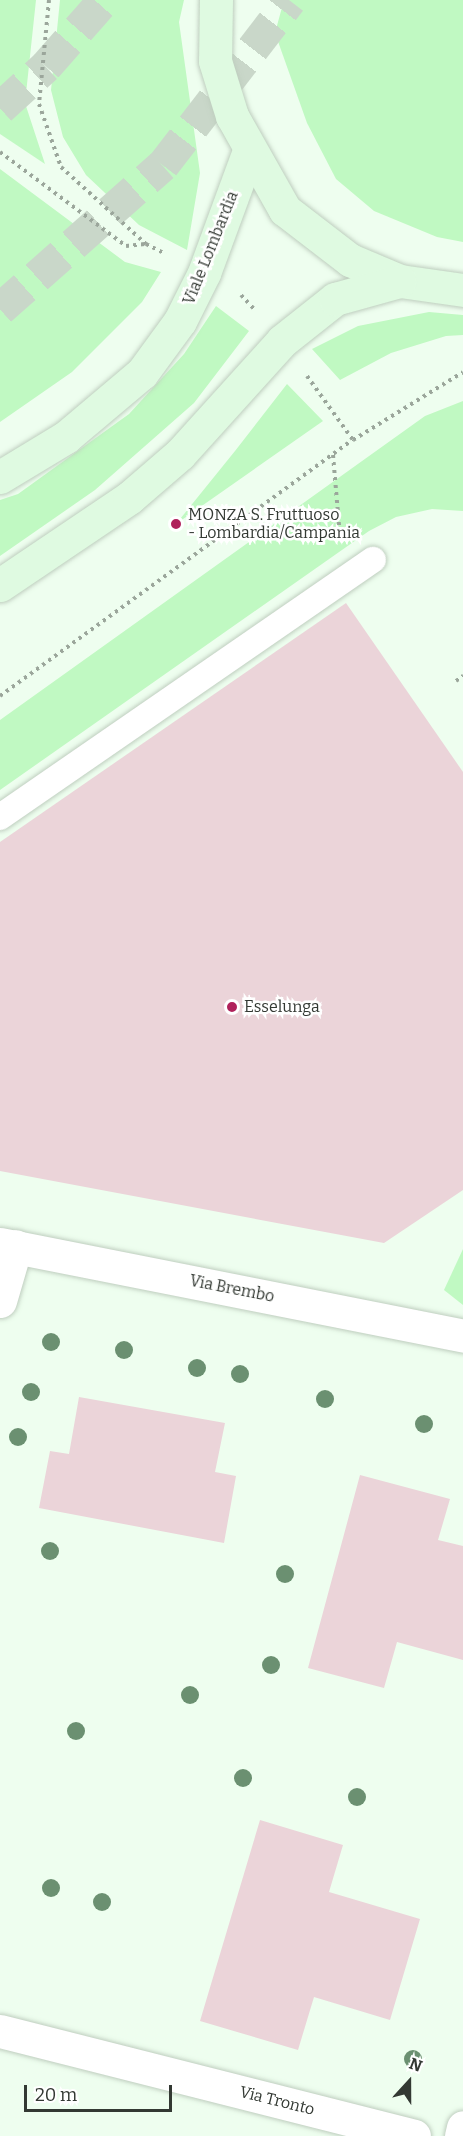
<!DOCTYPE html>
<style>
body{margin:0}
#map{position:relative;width:463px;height:2136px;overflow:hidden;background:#eefeef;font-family:Bitter,serif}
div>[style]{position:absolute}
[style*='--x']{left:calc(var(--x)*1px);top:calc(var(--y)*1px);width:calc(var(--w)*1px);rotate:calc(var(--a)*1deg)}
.green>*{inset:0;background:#c0f9c2}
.building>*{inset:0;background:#ebd4d9}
.highway-tunnel>*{height:33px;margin-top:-16.5px;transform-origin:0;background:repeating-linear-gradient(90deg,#c9d7c9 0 33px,transparent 0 49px)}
.path>*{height:4px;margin-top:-2px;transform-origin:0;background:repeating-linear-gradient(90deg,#9ba69b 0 3px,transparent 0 7.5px)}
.roads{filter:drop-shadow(0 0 2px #bfcebf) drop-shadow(0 0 2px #bfcebf)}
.lane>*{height:26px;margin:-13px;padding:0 13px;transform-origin:13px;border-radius:13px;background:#fff}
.street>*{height:33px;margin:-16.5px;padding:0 16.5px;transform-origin:16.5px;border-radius:16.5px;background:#fff}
.secondary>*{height:33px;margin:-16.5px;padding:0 16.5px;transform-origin:16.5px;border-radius:16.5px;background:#dffae1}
.trees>*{width:18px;height:18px;margin:-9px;border-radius:50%;background:#6b9071}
.dots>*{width:16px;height:16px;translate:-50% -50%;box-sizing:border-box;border:3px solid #fff;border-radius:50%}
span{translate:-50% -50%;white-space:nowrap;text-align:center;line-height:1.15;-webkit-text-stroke:5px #fff;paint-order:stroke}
.street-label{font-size:16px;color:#333933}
.poi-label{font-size:16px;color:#333933}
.left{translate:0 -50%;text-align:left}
.north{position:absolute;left:379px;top:2052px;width:60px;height:60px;-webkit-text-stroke:4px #fff;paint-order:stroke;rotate:21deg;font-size:16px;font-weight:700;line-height:24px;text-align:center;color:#333933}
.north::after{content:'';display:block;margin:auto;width:21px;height:27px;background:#333933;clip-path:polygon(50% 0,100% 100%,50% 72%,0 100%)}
.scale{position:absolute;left:24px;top:2085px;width:148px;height:27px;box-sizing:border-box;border:3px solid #333933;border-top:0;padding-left:8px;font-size:18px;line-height:21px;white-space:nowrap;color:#333933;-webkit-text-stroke:4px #fff;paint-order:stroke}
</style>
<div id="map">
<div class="green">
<i style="clip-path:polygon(0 0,36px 0,25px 103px,45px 164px,0 134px)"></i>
<i style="clip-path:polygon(60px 0,184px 0,179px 22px,200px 173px,187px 250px,139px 225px,86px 175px,63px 137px,51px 90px)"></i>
<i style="clip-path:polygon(284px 0,463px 0,463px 242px,437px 237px,374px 211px,336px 179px,307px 123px,275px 33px)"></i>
<i style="clip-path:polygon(0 169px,125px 262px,161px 272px,142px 302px,72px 372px,0 422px)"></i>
<i style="clip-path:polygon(216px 306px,249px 331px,194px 403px,95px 490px,0 556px,0 500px,18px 494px,129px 414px,184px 354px)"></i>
<i style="clip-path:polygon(429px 312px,463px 315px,463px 335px,446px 336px,391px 353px,340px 380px,312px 349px,358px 326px)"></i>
<i style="clip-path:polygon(287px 384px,323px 421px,176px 524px,235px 451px)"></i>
<i style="clip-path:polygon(463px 401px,463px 511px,432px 509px,396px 517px,369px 531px,0 790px,0 720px,425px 416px)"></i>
<i style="clip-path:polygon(463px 1249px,463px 1305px,444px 1290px)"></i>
</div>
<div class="building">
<i style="clip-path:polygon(346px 603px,463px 772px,463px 1190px,384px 1243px,0 1171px,0 842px)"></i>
<i style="clip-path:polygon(79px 1397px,225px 1423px,215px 1472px,236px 1476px,224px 1543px,39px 1508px,50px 1451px,69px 1454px)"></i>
<i style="clip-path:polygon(360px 1475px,450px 1499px,438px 1540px,463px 1546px,463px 1660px,397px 1642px,384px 1688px,308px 1668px)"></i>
<i style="clip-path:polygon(260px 1820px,343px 1845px,329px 1892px,420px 1919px,390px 2020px,314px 1997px,298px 2050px,200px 2021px)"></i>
</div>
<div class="highway-tunnel">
<i style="--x:0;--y:108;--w:62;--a:-42.4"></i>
<i style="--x:46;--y:66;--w:88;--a:-48.7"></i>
<i style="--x:0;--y:309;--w:217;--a:-41.5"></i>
<i style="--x:163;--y:165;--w:208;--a:-52.4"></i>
</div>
<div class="path">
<i style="--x:49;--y:0;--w:104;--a:95.5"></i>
<i style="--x:39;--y:104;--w:67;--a:70.8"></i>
<i style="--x:61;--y:167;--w:115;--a:42.2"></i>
<i style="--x:146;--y:244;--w:22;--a:27"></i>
<i style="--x:0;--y:152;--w:157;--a:36.7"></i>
<i style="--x:126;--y:246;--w:19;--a:-6"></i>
<i style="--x:241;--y:295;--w:19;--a:47"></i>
<i style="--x:307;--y:376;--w:79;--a:54.3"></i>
<i style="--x:333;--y:455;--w:81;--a:85.1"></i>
<i style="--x:456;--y:681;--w:9;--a:-36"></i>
<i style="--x:0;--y:696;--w:436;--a:-36"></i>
<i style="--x:353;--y:440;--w:129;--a:-31.7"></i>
</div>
<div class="roads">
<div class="lane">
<i style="--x:0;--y:817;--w:453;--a:-34.6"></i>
</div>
<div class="street">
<i style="--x:0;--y:1244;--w:472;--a:11.2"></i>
<i style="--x:0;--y:1301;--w:57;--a:-73.8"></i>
<i style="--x:0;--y:2031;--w:427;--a:14.2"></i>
<i style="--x:461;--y:2136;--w:9;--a:-77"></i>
</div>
<div class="secondary">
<i style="--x:216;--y:0;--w:61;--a:90.9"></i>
<i style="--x:215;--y:61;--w:58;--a:72.8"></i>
<i style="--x:232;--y:116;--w:108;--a:60.6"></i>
<i style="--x:285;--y:210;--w:82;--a:37.6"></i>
<i style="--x:350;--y:260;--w:54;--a:22.8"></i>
<i style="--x:400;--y:281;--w:64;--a:8.1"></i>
<i style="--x:0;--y:477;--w:77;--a:-31.2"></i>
<i style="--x:66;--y:437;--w:99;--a:-40.1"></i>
<i style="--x:142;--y:373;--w:64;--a:-53.8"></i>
<i style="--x:180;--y:321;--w:54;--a:-63.4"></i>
<i style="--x:204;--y:273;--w:130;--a:-69.8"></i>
<i style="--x:0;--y:585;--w:156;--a:-34"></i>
<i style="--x:129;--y:498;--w:67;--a:-40.8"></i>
<i style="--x:180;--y:454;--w:152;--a:-47.9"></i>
<i style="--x:282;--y:341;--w:68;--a:-38.4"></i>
<i style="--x:335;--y:299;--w:67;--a:-15.5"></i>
</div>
</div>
<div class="trees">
<i style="left:51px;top:1342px"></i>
<i style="left:124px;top:1350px"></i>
<i style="left:197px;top:1368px"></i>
<i style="left:240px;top:1374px"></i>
<i style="left:31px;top:1392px"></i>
<i style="left:325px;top:1399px"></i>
<i style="left:424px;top:1424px"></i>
<i style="left:18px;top:1437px"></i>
<i style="left:50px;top:1551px"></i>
<i style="left:285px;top:1574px"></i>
<i style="left:271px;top:1665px"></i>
<i style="left:190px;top:1695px"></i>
<i style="left:76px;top:1731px"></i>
<i style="left:243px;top:1778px"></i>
<i style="left:357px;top:1797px"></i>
<i style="left:51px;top:1888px"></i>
<i style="left:102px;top:1902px"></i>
<i style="left:413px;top:2059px"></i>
</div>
<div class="dots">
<i style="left:176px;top:524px;background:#af215b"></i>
<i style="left:232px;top:1007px;background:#af215b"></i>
</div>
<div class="street-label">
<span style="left:211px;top:248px;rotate:-68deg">Viale Lombardia</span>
<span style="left:232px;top:1289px;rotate:11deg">Via Brembo</span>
<span style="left:277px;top:2101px;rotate:14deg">Via Tronto</span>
</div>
<div class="poi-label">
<span class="left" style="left:188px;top:524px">MONZA S. Fruttuoso<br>- Lombardia/Campania</span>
<span class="left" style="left:244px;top:1007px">Esselunga</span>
</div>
<div class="north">N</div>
<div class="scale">20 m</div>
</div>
